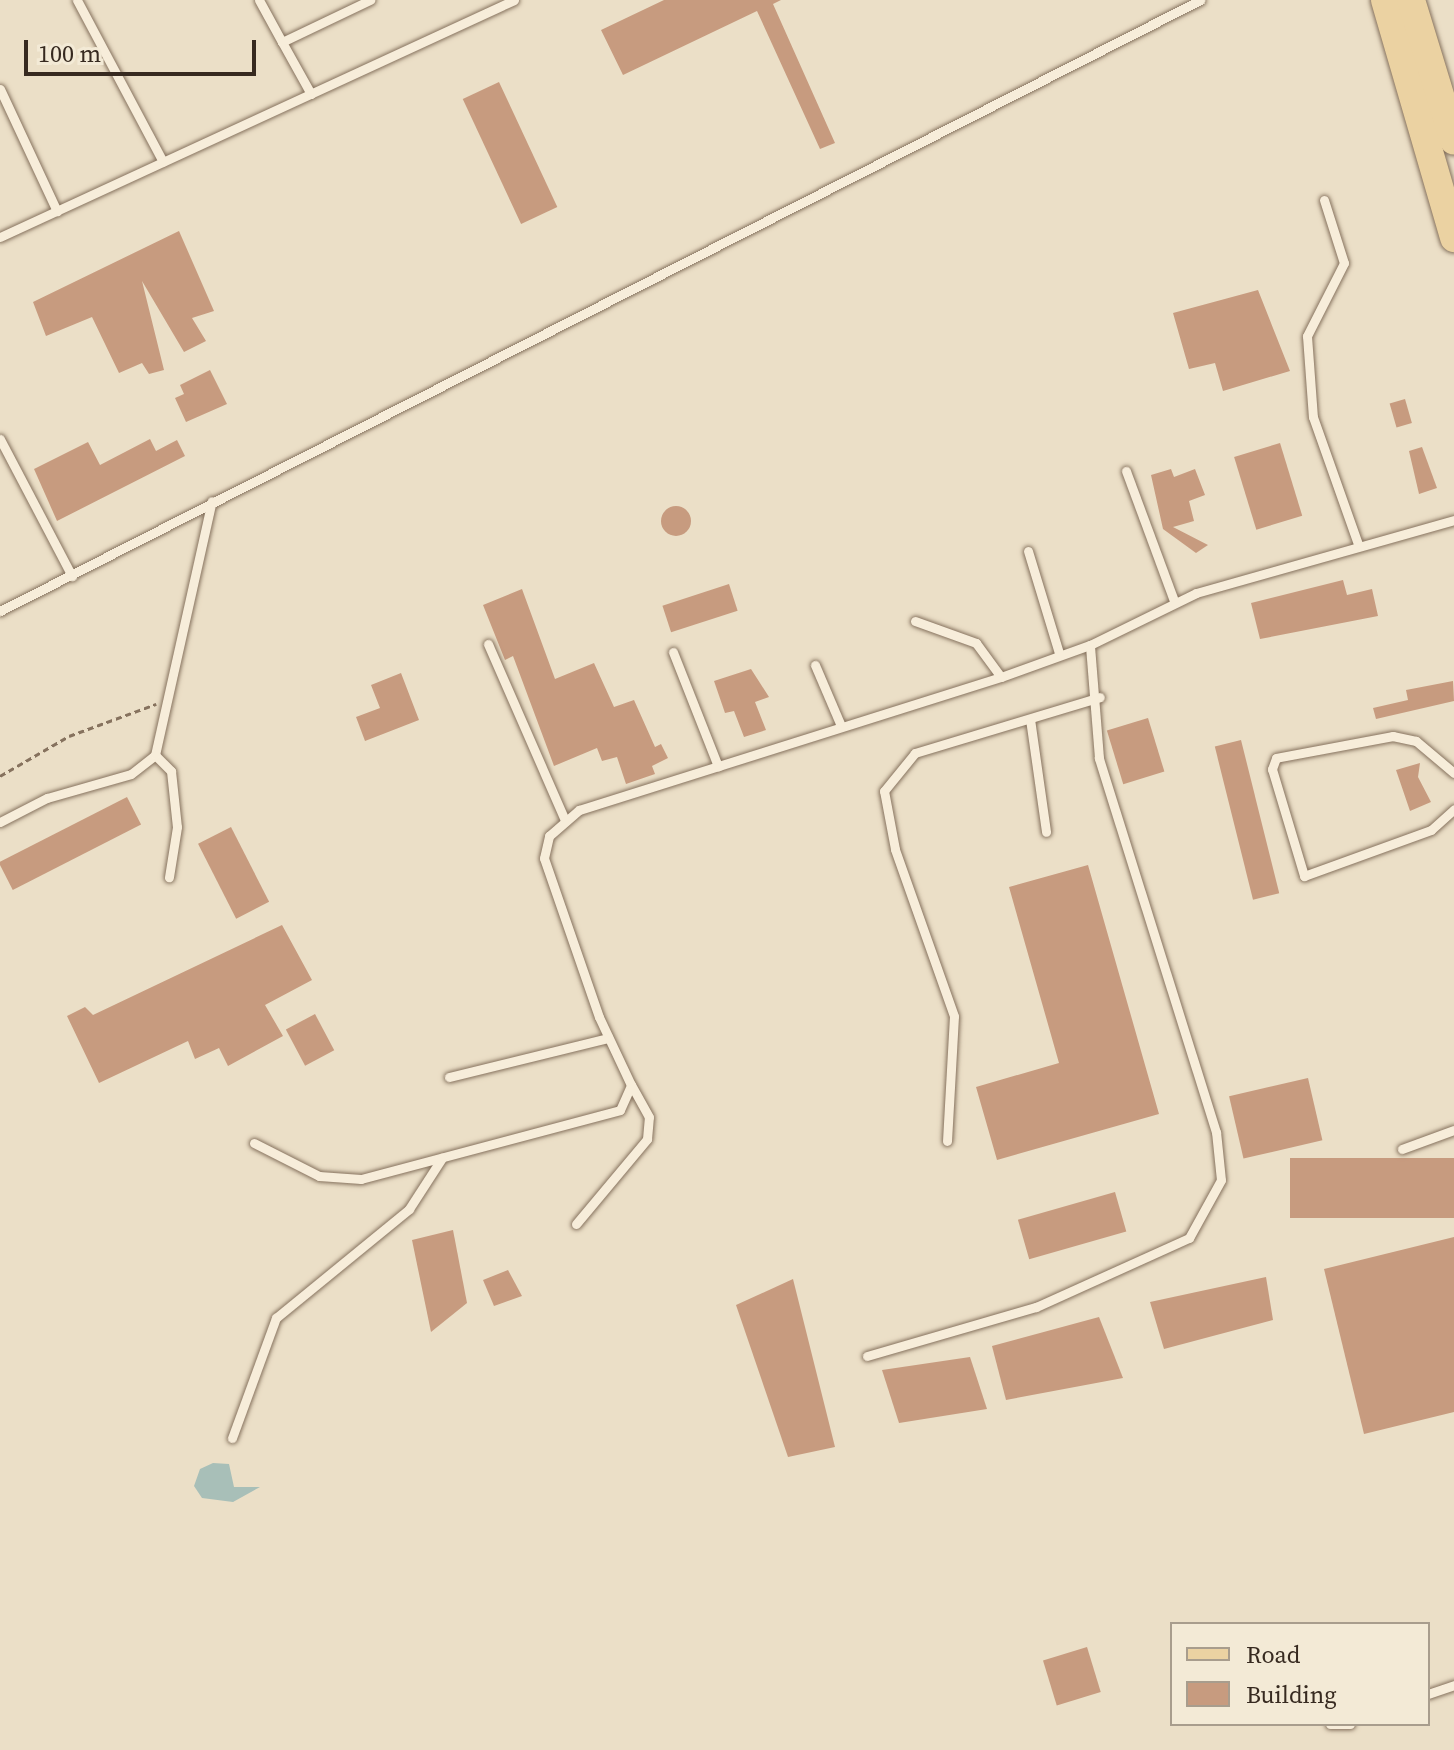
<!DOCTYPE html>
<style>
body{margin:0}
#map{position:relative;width:1454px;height:1750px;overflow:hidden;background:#ebdfc7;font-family:"Source Serif 4",serif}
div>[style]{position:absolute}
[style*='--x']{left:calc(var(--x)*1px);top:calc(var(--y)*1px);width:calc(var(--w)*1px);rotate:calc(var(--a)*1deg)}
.water>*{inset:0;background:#a8bfb8}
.building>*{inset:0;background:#c79b7f;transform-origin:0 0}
.round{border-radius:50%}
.path>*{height:3px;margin-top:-1.5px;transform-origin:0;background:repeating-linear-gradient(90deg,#86725e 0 6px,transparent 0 10px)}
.roads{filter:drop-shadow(0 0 2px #86725e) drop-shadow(0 0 2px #86725e)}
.lane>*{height:9px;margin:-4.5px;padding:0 4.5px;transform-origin:4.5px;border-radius:4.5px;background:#f7edda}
.primary>*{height:28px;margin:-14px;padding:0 14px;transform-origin:14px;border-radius:14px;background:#ebd2a2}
span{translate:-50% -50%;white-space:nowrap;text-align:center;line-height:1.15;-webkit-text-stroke:7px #f3ead6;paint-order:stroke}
.legend{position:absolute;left:1170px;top:1622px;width:260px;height:104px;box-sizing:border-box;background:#f3ead6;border:2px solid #a89d8d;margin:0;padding:10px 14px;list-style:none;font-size:24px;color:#372a20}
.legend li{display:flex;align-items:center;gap:16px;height:40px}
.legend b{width:40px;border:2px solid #a89d8d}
.scale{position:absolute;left:24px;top:40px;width:232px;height:36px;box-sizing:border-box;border:4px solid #372a20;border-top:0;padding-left:10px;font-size:24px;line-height:28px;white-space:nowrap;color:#372a20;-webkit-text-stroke:6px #f3ead6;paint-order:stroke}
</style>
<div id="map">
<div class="water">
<i style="clip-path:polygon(213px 1463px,229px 1464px,234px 1487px,260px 1487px,233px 1502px,202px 1498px,194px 1486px,200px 1469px)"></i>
</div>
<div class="building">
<i style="clip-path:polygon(664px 0,781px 0,773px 4px,835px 143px,820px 149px,757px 11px,623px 75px,601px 30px)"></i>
<i style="left:499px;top:82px;width:138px;height:40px;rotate:65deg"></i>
<i style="clip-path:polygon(179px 231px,214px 311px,192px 318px,206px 341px,184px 352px,142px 281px,164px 370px,149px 374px,142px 363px,119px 373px,92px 317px,46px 336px,33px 302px)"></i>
<i style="clip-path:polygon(1258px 290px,1290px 371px,1223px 391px,1215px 363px,1189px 369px,1173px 313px)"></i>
<i style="clip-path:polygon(210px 370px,227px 404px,186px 422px,175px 398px,184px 394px,180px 385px)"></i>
<i style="left:1405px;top:399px;width:25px;height:16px;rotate:74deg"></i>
<i style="clip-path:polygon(150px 439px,156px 451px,177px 440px,185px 456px,57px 521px,34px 469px,88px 442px,100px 465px)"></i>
<i style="left:1280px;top:443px;width:76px;height:48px;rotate:73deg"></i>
<i style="clip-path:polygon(1422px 447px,1437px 488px,1419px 494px,1409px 451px)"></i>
<i style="clip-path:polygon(1171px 469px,1174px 477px,1195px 469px,1205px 495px,1189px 501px,1194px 521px,1173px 527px,1208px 545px,1196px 553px,1163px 529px,1151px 475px)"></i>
<i class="round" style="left:661px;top:506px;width:30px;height:30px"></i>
<i style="clip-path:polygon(1343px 580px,1347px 595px,1372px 589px,1378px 616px,1260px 639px,1251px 603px)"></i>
<i style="left:729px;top:584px;width:28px;height:70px;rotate:72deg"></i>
<i style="clip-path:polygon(522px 589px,555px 679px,594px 663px,614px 707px,634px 700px,655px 747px,661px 744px,668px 758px,652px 766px,655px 774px,626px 784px,617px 757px,602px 761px,597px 748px,554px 766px,513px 656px,505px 660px,483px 605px)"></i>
<i style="clip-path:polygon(751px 669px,769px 697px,755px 702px,766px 730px,744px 737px,734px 711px,725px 713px,714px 681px)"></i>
<i style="clip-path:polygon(401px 673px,419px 720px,365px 741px,356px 717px,380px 708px,371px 685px)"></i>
<i style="clip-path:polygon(1453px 681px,1454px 701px,1376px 719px,1373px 708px,1408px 700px,1406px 690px)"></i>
<i style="left:1148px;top:718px;width:56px;height:43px;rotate:73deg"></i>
<i style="left:1241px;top:740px;width:158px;height:27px;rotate:76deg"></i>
<i style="clip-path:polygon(1420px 763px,1418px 777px,1431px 802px,1410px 811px,1396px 770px)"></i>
<i style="left:127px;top:797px;width:31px;height:144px;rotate:63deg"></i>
<i style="left:231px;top:827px;width:84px;height:37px;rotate:63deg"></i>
<i style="clip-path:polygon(1088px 865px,1159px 1114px,997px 1160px,976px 1087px,1059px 1063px,1009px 887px)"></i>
<i style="clip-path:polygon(282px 925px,312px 980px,265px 1005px,283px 1036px,228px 1066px,219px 1048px,195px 1059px,188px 1041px,99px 1083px,67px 1016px,85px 1007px,93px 1015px)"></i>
<i style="left:315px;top:1014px;width:41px;height:33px;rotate:62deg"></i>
<i style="left:1308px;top:1078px;width:64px;height:81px;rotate:77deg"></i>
<i style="left:1454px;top:1158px;width:60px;height:164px;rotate:90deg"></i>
<i style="left:1115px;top:1192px;width:41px;height:101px;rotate:74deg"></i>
<i style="clip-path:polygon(453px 1230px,467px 1303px,431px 1332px,412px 1240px)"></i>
<i style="clip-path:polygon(1454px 1237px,1454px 1412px,1364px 1434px,1324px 1269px)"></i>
<i style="clip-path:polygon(508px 1270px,522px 1296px,494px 1306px,483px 1280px)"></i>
<i style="clip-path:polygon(1266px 1277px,1273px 1320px,1164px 1349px,1150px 1302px)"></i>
<i style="clip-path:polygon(793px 1279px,835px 1447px,788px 1457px,736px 1305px)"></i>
<i style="clip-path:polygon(1099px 1317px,1123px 1378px,1006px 1400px,992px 1346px)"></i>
<i style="clip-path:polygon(970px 1357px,987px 1409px,899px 1423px,882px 1370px)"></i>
<i style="left:1087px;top:1647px;width:47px;height:46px;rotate:73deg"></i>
</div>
<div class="path">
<i style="--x:0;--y:776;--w:80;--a:-30.1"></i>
<i style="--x:69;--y:736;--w:93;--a:-20.2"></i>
</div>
<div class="roads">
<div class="lane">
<i style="--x:77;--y:0;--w:183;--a:62"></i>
<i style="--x:259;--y:0;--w:48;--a:61.3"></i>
<i style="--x:0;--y:89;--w:135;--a:65"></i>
<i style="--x:311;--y:94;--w:60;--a:-119.1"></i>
<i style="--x:282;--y:42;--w:98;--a:-25.5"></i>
<i style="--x:1324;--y:200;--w:66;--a:72.4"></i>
<i style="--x:1344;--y:263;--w:82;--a:116.9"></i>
<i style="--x:1307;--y:336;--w:81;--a:85.8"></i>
<i style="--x:1313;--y:417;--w:135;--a:70.5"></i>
<i style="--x:0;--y:237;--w:566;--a:-24.75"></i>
<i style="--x:0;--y:439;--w:155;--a:62.3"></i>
<i style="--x:1126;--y:471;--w:139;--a:69.7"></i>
<i style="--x:1028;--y:551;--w:107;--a:73.1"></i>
<i style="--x:0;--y:611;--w:1347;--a:-26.98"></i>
<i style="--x:915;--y:621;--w:65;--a:19.8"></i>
<i style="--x:976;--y:643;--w:42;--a:53.7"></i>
<i style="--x:488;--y:644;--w:190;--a:66.4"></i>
<i style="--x:673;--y:652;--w:123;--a:68.5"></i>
<i style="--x:815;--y:665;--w:66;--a:66.9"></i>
<i style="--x:1030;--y:719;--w:114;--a:81.9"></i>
<i style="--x:155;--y:755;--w:23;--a:45"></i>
<i style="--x:171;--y:771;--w:56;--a:83.9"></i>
<i style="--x:177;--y:827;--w:51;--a:99.1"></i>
<i style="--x:1454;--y:773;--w:50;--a:-139.9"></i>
<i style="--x:1416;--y:741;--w:24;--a:-168"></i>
<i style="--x:1393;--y:736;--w:119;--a:169.4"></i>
<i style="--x:1276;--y:758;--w:12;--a:110"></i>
<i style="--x:1272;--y:769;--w:112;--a:73.3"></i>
<i style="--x:1304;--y:876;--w:135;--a:-19.9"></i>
<i style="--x:1431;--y:830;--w:31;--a:-42"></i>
<i style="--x:0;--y:822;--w:53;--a:-27.1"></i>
<i style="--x:47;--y:798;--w:87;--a:-15.9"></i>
<i style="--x:131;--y:774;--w:31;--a:-38"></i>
<i style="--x:155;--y:755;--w:260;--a:-77.4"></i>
<i style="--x:449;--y:1077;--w:164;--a:-13.8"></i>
<i style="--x:947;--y:1141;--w:125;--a:-86.8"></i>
<i style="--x:954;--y:1016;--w:177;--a:-109.5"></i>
<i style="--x:895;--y:849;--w:59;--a:-100.7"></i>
<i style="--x:884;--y:791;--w:49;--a:-50.8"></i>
<i style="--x:915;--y:753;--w:193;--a:-16.8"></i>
<i style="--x:254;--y:1143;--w:73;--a:26.9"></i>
<i style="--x:319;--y:1176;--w:42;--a:4.1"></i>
<i style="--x:361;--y:1179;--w:268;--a:-14.9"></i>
<i style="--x:620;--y:1110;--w:27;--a:-66"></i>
<i style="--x:631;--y:1085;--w:75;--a:-115.2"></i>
<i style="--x:599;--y:1017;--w:168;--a:-109.1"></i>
<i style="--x:544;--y:858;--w:23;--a:-77"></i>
<i style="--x:549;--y:836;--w:40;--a:-41"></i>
<i style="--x:579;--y:810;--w:442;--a:-17.5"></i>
<i style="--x:1001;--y:677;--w:95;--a:-19.8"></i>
<i style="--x:1090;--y:645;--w:118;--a:-26.1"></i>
<i style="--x:1196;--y:593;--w:268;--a:-15.8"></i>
<i style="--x:1402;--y:1149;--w:55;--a:-20.1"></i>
<i style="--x:576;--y:1224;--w:111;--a:-50.1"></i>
<i style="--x:647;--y:1139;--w:22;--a:-85"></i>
<i style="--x:649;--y:1117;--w:37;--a:-119"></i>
<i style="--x:867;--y:1356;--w:176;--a:-16.2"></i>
<i style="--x:1036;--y:1307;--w:168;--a:-24.3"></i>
<i style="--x:1189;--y:1238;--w:66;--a:-61.1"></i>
<i style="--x:1221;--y:1180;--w:48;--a:-95.9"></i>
<i style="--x:1216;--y:1132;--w:392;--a:-107.4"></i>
<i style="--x:1099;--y:758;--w:113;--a:-94.6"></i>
<i style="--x:232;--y:1438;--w:128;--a:-69.9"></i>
<i style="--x:276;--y:1318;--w:172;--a:-39.3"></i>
<i style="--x:409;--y:1209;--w:61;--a:-57.1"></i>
<i style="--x:1428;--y:1694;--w:28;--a:-19"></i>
<i style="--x:1330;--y:1724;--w:20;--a:0"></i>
</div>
<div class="primary">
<i style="--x:1385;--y:0;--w:248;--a:73.8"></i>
<i style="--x:1411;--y:0;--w:147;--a:73"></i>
</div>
</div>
<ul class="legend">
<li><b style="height:10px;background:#ebd2a2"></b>Road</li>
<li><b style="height:22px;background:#c79b7f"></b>Building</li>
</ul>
<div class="scale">100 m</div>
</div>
